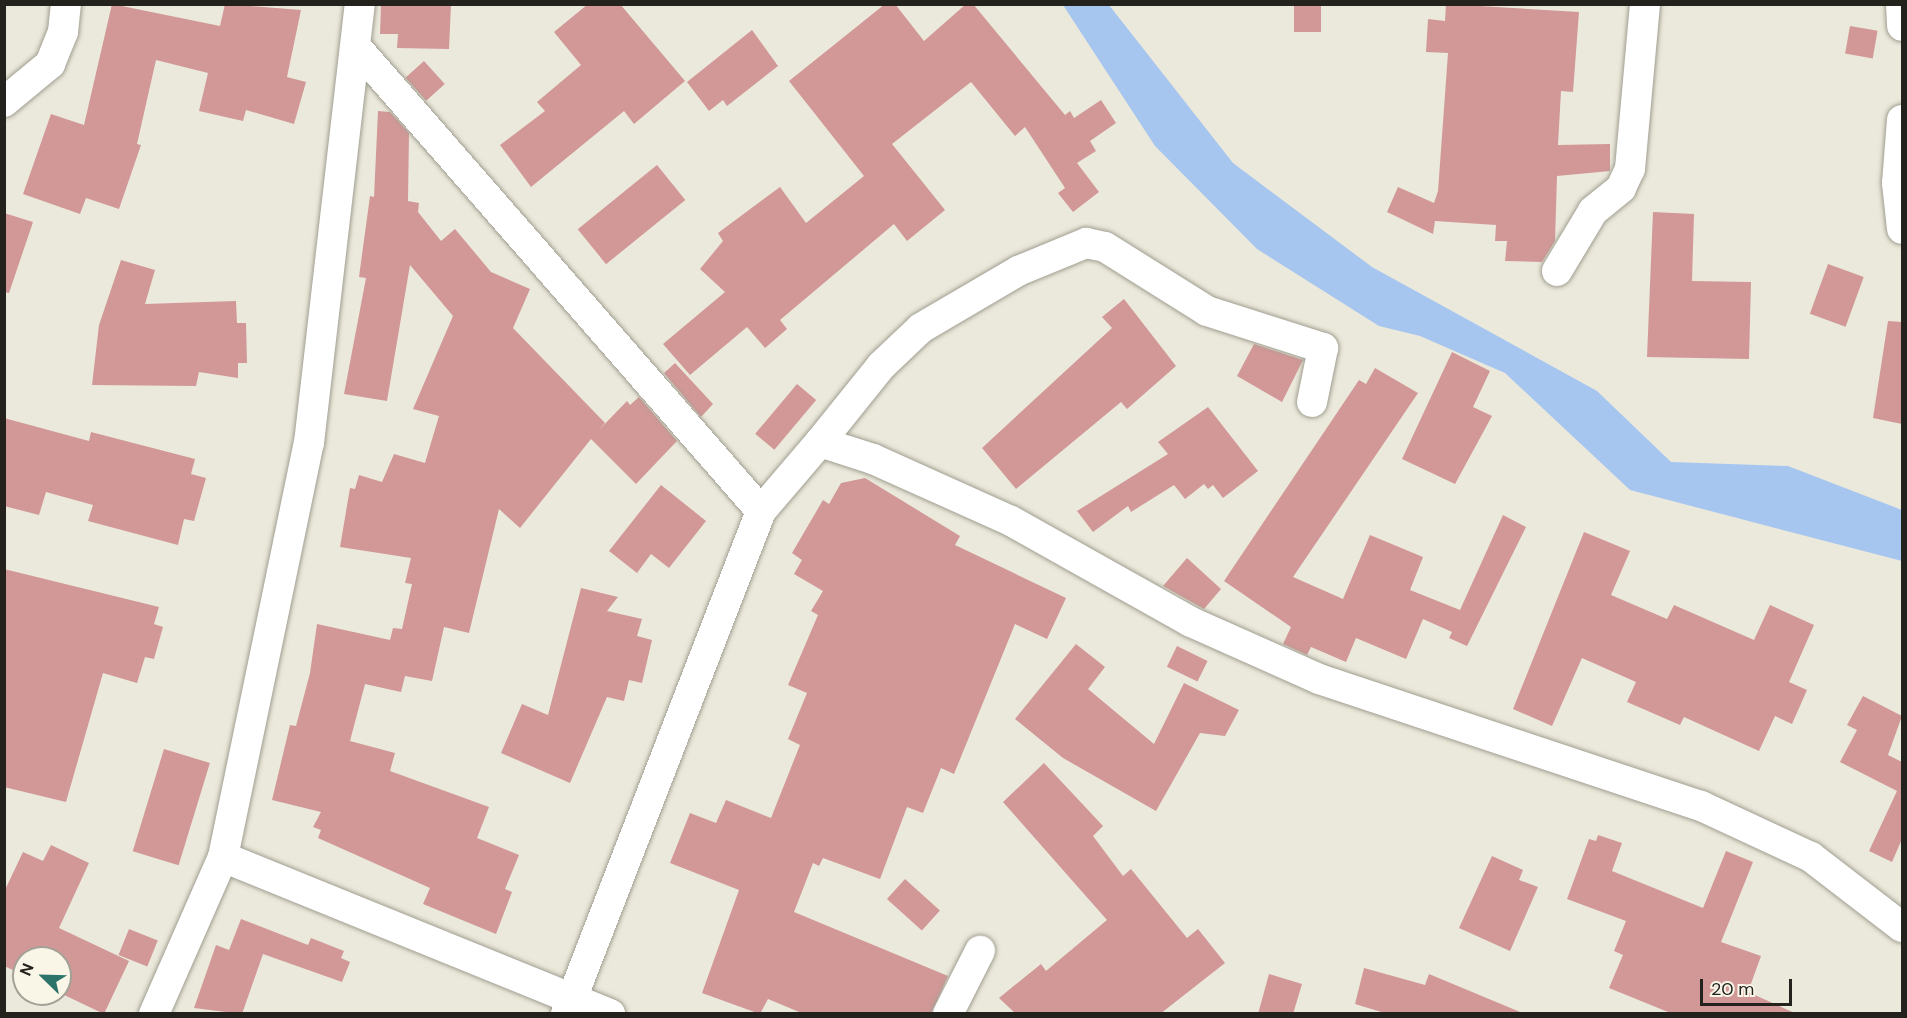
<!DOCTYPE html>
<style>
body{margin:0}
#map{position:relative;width:1907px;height:1018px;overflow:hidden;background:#ebe9db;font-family:"DM Sans",sans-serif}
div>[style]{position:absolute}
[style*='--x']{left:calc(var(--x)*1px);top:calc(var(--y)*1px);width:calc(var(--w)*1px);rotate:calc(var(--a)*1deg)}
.water>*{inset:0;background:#a6c6f0}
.building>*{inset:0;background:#d19897;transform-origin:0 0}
.roads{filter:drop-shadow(0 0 2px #a09e91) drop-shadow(0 0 2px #a09e91)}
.minor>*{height:30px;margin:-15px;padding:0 15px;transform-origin:15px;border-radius:15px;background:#fff}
span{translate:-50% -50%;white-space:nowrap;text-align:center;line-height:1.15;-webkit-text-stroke:6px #f9f6e8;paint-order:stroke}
.frame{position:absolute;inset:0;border:6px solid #23221d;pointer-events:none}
.north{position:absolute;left:12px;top:946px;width:60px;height:60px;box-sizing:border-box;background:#f9f6e8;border:2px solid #a3a197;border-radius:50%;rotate:293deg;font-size:16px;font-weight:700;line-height:24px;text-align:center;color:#23221d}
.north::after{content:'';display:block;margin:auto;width:21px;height:27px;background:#2c7369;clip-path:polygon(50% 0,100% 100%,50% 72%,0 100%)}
.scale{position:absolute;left:1700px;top:979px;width:92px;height:27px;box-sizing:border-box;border:3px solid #23221d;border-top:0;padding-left:8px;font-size:18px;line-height:21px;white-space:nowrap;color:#23221d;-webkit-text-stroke:4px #f9f6e8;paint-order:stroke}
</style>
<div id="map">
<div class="water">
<i style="clip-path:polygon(1063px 5px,1109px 5px,1233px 163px,1372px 267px,1597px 391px,1671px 462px,1788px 466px,1902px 510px,1902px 561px,1630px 490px,1505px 373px,1420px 336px,1379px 326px,1257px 249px,1155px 146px)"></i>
</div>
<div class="building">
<i style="clip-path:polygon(112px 4px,220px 26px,225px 4px,301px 10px,287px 77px,306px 82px,294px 124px,246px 110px,243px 121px,199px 111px,208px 73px,156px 60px,137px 144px,141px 145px,119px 209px,86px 198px,80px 214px,23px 194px,51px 114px,84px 125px)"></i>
<i style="clip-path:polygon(381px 4px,451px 4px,449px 49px,397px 48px,398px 34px,380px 34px)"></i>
<i style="clip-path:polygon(588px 4px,620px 4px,685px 81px,634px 124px,624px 111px,531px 187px,500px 145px,545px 111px,537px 102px,581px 65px,554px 32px)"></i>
<i style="clip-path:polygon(885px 4px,895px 4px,924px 41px,966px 4px,973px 4px,1065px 115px,1070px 111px,1074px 118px,1101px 100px,1116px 123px,1090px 141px,1096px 151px,1077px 163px,1099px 192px,1073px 212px,1058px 193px,1065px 188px,1025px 127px,1015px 136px,971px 82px,892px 144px,945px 210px,907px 241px,894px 224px,780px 320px,787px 329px,765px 348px,747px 327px,690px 375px,663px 344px,725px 292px,700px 269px,723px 241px,718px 233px,780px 187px,806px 223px,864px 176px,789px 81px)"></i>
<i style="left:1294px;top:4px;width:27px;height:28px"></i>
<i style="clip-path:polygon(1446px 4px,1579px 12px,1573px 92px,1561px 91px,1558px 145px,1610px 144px,1610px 171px,1557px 176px,1555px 241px,1542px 262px,1505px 261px,1507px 241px,1495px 241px,1496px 225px,1435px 221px,1433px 234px,1387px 212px,1398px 187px,1434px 203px,1438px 191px,1448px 53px,1426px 52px,1428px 19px,1445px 21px)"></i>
<i style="left:1850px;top:26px;width:28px;height:28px;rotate:10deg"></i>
<i style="clip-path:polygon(752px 30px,778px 66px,727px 106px,723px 100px,709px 111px,687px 82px)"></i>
<i style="left:424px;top:61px;width:31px;height:25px;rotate:48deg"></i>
<i style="clip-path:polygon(378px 111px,390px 112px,409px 133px,408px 201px,419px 203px,418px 212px,441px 241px,455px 229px,491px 272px,530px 289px,513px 328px,605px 423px,598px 431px,627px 401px,630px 405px,639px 397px,677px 441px,636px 484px,591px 439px,520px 528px,499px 509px,469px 633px,444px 627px,432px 681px,405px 676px,401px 692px,365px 684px,350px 741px,395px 753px,390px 771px,489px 807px,477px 838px,519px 855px,505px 889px,512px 892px,496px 934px,423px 904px,430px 888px,318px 838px,321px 830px,313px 827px,321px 812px,272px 800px,290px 725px,296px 726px,310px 673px,317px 624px,390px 640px,393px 628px,402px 629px,412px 584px,405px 583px,411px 558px,340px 547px,350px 488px,355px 489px,359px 475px,382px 482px,394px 454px,425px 463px,439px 416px,413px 409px,453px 316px,410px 265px,387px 401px,344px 394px,366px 278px,359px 277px,370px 196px,374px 197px)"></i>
<i style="left:657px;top:165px;width:45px;height:102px;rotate:51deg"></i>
<i style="clip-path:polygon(1653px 212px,1694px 214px,1692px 281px,1751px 282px,1749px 359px,1647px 357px)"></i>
<i style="clip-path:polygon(4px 213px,33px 222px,9px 293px,4px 292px)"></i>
<i style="clip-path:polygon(121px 260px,155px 270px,145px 304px,236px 301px,237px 323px,246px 323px,247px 363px,238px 363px,238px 378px,199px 372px,196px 386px,92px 385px,99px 325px)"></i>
<i style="left:1828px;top:264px;width:38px;height:53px;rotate:20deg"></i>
<i style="clip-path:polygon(1124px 299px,1176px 366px,1127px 409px,1121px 402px,1016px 489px,982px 448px,1112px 328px,1102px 317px)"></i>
<i style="clip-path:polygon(1888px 321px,1902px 322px,1902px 424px,1873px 418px)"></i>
<i style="clip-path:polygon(1254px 344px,1303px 360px,1282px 402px,1237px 376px)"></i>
<i style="clip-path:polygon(1452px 352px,1490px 371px,1473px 407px,1492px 416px,1455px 484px,1402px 459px)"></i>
<i style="clip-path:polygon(675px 363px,713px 404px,701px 417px,664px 373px)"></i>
<i style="clip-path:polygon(1375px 368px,1418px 393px,1293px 577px,1343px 599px,1370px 535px,1423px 557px,1410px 590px,1460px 610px,1503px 515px,1526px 527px,1467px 646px,1449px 638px,1452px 632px,1423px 619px,1406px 659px,1356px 638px,1346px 662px,1311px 647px,1307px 655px,1283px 644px,1291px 627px,1224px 581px,1359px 380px,1366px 384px)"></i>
<i style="left:797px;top:384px;width:25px;height:65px;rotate:40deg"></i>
<i style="clip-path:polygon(1208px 407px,1258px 471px,1223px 498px,1213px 485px,1208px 489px,1204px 484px,1185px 499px,1174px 485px,1131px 512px,1128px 506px,1093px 532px,1077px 511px,1168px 454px,1158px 442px)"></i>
<i style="clip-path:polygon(4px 418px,89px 441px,91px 432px,195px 459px,191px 474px,206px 478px,194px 521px,184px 519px,178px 545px,88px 521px,93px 505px,46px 492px,39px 515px,4px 506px)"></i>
<i style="clip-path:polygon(865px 478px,960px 536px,955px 545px,1066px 598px,1047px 639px,1015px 624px,954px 774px,941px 768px,923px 813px,907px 807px,880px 879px,823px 858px,819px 866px,813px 863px,794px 912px,948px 976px,931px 1014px,804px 1014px,768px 999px,760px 1014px,702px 993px,739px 890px,670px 863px,690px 813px,716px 823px,726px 800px,771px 818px,800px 745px,788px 739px,807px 693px,788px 685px,818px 615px,811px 611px,823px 591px,794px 574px,802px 560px,792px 553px,823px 500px,829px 504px,841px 483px)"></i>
<i style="clip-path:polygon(661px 485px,706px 521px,669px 568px,651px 554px,637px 573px,609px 551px)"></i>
<i style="clip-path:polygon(1584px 532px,1630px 551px,1611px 595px,1667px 619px,1674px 605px,1754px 640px,1770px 605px,1814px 625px,1789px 682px,1807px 690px,1792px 724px,1775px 716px,1759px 751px,1684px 717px,1680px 725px,1627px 702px,1636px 682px,1582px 658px,1552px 726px,1513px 709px)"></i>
<i style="clip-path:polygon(1187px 558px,1221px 589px,1204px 609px,1163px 586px)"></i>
<i style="clip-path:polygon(4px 569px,159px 607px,154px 624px,163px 627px,154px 659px,145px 657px,137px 683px,103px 673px,66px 802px,4px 787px)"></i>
<i style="clip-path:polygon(581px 588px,618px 597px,607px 611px,642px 619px,637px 636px,652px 640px,642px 683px,629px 680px,624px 701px,607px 697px,570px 783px,501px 753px,522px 704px,548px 715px)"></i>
<i style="clip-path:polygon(1076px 644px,1105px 667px,1088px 689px,1154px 744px,1184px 683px,1239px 710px,1225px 736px,1200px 733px,1156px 811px,1063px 758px,1015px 719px)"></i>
<i style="left:1177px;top:646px;width:34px;height:23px;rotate:26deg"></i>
<i style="clip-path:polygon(1863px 696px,1902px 716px,1888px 755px,1902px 762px,1902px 839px,1892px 862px,1869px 851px,1897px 791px,1840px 762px,1857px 730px,1847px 725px)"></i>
<i style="left:164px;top:749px;width:48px;height:107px;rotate:17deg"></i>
<i style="clip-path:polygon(1044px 763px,1103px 826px,1093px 836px,1123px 876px,1131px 869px,1187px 938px,1198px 929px,1225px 963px,1160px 1014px,1016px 1014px,999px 998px,1041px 964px,1046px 971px,1107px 920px,1003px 802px)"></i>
<i style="clip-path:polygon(1598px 835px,1622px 843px,1612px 871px,1703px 908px,1726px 851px,1753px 862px,1721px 942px,1761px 956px,1748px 992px,1797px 1014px,1673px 1014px,1609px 988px,1623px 955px,1614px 951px,1626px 921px,1567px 899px,1589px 839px,1596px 841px)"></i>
<i style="clip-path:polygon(51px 845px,89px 863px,59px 928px,129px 961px,104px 1014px,60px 993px,60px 958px,24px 958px,24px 975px,4px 966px,4px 892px,23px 852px,43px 861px)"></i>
<i style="clip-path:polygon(1492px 856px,1523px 870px,1519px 880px,1538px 887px,1510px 951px,1459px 928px)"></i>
<i style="left:905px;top:879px;width:47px;height:27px;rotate:42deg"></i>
<i style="clip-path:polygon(241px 919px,308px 945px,311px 938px,344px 951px,341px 958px,350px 962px,342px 982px,263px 954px,242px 1014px,194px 1008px,216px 945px,229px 950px)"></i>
<i style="left:129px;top:929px;width:31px;height:28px;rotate:22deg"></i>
<i style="clip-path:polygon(1364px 968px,1425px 985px,1429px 974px,1525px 1014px,1388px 1014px,1355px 1004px)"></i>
<i style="clip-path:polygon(1269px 974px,1302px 984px,1293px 1014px,1258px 1014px)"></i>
</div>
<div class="roads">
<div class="minor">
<i style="--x:1901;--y:4;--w:22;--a:87"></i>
<i style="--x:357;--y:48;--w:614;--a:48.89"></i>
<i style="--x:4;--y:102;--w:60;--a:-39.6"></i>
<i style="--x:50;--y:64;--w:35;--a:-68"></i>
<i style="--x:63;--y:32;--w:28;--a:-84"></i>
<i style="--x:1902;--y:120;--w:63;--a:94.5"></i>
<i style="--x:1897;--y:183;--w:46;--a:83.8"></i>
<i style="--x:1557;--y:271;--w:70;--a:-59"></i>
<i style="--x:1593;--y:211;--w:36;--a:-39"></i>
<i style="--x:1621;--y:188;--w:21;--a:-65"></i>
<i style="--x:1630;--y:169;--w:166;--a:-84.8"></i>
<i style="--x:820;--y:442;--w:97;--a:-51.2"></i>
<i style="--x:881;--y:366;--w:55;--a:-43.5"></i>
<i style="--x:921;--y:328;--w:113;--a:-30.4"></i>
<i style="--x:1018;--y:271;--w:74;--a:-22.4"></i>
<i style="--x:1086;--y:243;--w:19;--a:12"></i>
<i style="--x:1105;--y:247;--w:120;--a:32.1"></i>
<i style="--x:1207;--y:311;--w:122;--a:17.7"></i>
<i style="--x:1323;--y:348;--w:55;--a:101.5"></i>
<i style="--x:223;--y:857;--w:418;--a:22.1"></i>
<i style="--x:154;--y:1014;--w:171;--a:-66.3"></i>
<i style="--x:223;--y:857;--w:423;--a:-78.3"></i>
<i style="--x:309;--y:443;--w:442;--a:-83.4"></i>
<i style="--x:566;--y:1014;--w:539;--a:-68.81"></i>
<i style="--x:761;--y:511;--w:91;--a:-49.5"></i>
<i style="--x:820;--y:442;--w:56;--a:17.8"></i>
<i style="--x:873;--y:459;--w:151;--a:24.2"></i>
<i style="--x:1011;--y:521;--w:206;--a:29.3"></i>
<i style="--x:1191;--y:622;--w:140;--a:24"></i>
<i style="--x:1319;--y:679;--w:403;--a:18.4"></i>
<i style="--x:1701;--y:806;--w:121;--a:24.9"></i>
<i style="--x:1811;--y:857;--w:115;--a:37.6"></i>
<i style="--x:948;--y:1014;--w:71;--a:-63.1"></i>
</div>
</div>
<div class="frame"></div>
<div class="north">N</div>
<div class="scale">20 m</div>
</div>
